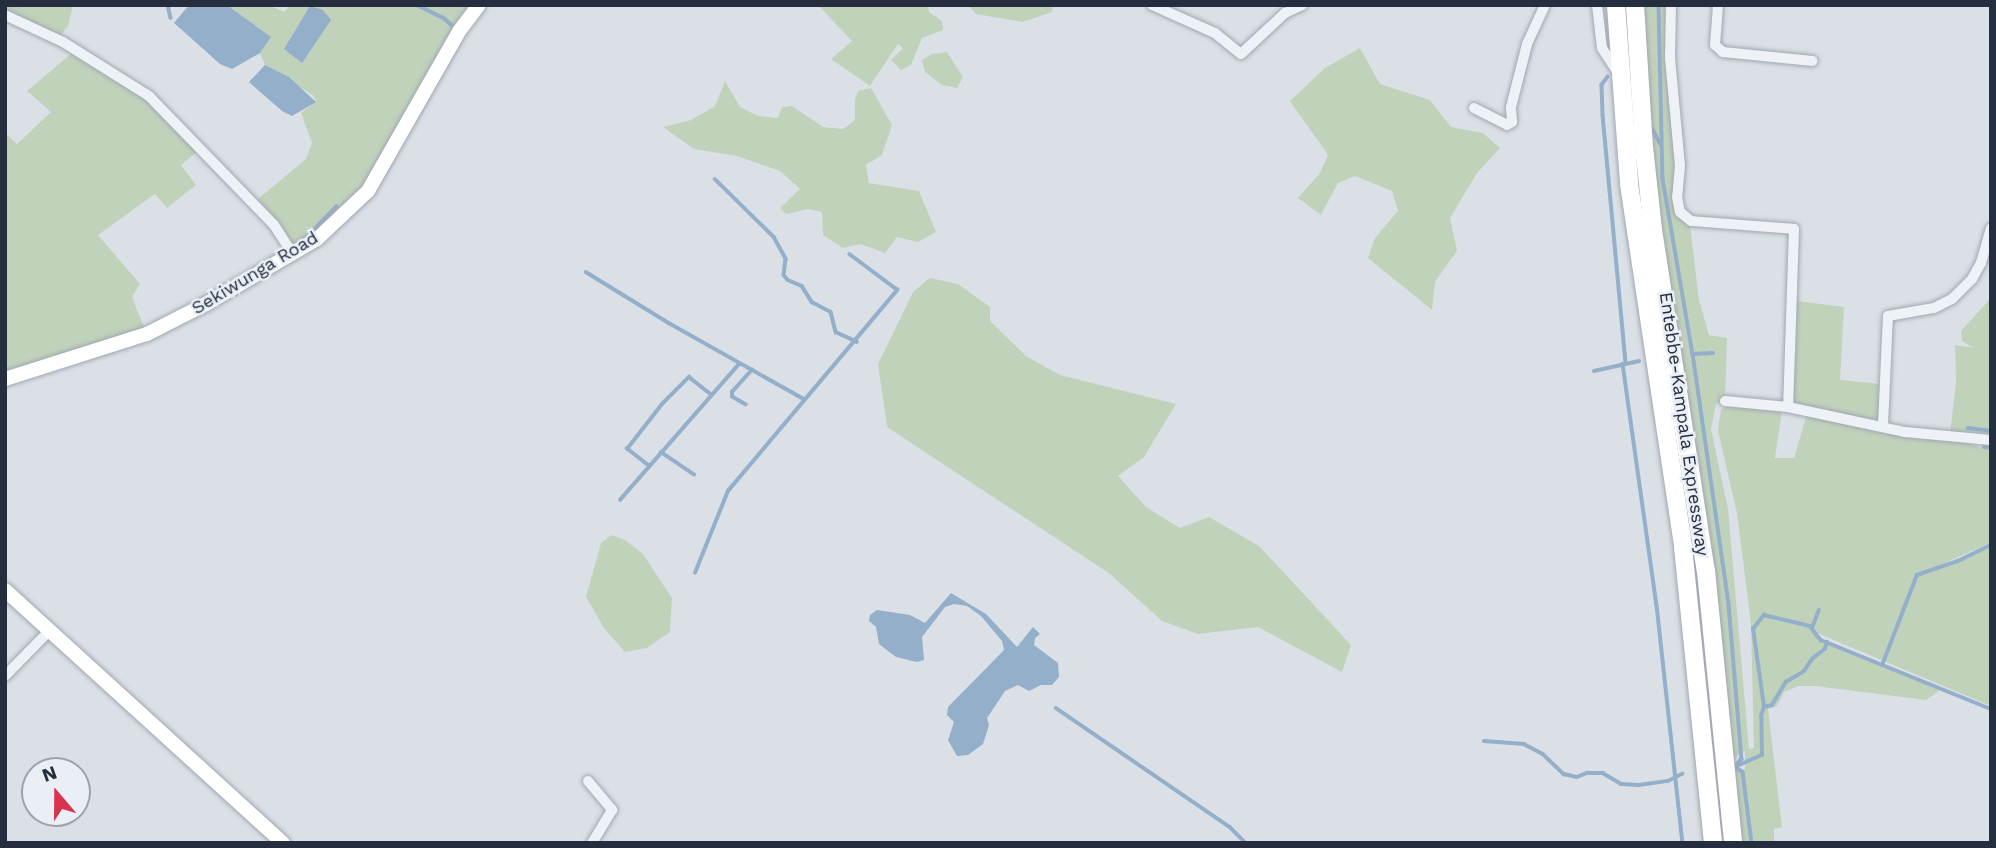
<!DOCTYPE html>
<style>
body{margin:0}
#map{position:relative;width:1996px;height:848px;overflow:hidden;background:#dbe0e7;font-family:"Work Sans",sans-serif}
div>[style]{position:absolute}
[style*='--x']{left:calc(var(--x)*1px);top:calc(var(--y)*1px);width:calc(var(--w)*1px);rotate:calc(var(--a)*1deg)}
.green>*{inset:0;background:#c1d2bb}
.water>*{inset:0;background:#93afca}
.stream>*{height:3.5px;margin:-1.75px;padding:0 1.75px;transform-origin:1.75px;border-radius:1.75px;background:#93afca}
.roads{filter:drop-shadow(0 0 2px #a0a7b1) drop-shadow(0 0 2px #a0a7b1)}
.minor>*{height:10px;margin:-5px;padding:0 5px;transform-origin:5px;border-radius:5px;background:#eef1f5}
.secondary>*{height:14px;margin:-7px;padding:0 7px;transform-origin:7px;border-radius:7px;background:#fff}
.motorway>*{height:18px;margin:-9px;padding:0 9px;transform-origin:9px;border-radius:9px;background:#fff}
span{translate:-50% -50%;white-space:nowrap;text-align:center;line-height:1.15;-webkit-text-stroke:5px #eaeff5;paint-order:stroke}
.street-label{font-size:18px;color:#242e3e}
.frame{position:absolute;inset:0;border:7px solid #242e3e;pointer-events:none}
.north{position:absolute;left:21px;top:757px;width:70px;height:70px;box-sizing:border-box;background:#eaeff5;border:2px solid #9ba2ac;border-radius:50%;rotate:340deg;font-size:19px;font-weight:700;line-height:28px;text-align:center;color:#242e3e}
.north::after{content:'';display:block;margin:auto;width:24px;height:32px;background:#d8344f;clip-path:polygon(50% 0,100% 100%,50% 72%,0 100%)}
</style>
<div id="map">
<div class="green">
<i style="clip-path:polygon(5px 5px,73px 5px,68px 26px,61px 35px,5px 10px)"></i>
<i style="clip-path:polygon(227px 5px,269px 5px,284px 12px,291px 5px,472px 5px,368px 182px,322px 227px,294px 249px,282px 226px,258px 199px,306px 159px,312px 143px,301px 113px,316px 101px,314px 96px,265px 65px,260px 53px,270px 37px)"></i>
<i style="clip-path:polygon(818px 5px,928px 5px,929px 12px,942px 21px,943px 30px,922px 38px,911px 65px,901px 70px,891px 60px,903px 48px,898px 44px,870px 86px,831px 59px,852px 41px)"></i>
<i style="clip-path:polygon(968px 5px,1053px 5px,1052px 12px,1023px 22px,976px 14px)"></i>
<i style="clip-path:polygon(1643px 5px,1669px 5px,1679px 167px,1673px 200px,1680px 219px,1690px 225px,1699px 300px,1709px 335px,1727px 338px,1725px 401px,1716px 404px,1711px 429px,1728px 509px,1749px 749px,1754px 748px,1751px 624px,1737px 513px,1718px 431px,1721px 409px,1729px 406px,1782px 411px,1775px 458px,1794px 458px,1807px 414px,1906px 436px,1967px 443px,1991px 451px,1990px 543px,1923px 573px,1943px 568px,1991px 546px,1991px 706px,1817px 633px,1821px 640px,1940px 690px,1926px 700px,1815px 686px,1799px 686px,1784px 692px,1777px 706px,1768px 709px,1782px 827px,1774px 829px,1774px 843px,1742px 843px,1733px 771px,1745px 769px,1745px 751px,1740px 752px,1732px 764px,1694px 445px,1656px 185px)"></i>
<i style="clip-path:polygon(1360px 48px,1380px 84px,1430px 100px,1451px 127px,1483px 133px,1500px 148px,1477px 173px,1450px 218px,1457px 251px,1435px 282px,1432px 310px,1368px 258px,1375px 238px,1398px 211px,1392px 191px,1355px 176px,1338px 183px,1321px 215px,1298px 198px,1320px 173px,1328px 155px,1290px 101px,1325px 68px)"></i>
<i style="clip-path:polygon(947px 52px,963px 77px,957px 88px,942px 85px,925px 72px,922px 60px,932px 54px)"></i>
<i style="clip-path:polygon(71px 54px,140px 94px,198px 151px,181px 165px,196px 185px,167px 208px,155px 194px,98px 235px,140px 284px,132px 297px,145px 330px,5px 376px,5px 133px,17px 144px,51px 112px,27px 91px)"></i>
<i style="clip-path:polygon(725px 81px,740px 107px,758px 116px,778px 118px,782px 107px,792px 106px,823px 127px,843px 129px,855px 120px,855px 100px,858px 91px,871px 88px,892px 125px,882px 155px,866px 165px,869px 183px,919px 191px,936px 232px,918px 242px,897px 237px,885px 253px,860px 244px,843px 248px,823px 235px,822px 212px,808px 209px,786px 214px,780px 208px,800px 189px,780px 171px,737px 156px,694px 149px,663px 127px,691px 120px,715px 106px)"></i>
<i style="clip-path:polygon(930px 278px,958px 284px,990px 307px,990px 321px,1026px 356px,1060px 375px,1176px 404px,1144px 457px,1118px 476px,1146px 507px,1180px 528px,1209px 517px,1259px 546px,1351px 645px,1342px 672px,1258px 627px,1198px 634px,1162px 621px,1110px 574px,887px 427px,878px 364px,913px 292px)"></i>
<i style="clip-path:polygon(1991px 298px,1991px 439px,1950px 434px,1956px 382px,1955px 345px,1974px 348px,1962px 341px,1961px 331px)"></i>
<i style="clip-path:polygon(1797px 301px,1844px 307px,1840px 380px,1882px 384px,1881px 418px,1877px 420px,1792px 404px,1791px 373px,1796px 352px)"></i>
<i style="clip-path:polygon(612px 535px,625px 540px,643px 554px,672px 598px,670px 632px,647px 648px,625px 652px,604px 628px,586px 597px,601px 543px)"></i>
</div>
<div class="water">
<i style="clip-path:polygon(189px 5px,227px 5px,271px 37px,260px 53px,232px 69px,220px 64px,174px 23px)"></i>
<i style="clip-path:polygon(310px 6px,323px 10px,331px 20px,302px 63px,284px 49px)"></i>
<i style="clip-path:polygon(265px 65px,289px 77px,316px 102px,292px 116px,282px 111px,249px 82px)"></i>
<i style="clip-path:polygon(951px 593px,986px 614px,1017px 647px,1033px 627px,1040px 634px,1035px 638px,1034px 645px,1058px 663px,1059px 677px,1052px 685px,1041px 685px,1029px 691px,1018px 685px,1005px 691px,987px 718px,989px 725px,983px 744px,968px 755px,957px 756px,948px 740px,954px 722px,947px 715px,948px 707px,1004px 650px,1002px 641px,981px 616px,967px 606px,954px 604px,945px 607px,922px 637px,924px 660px,917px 662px,896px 657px,879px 644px,876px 627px,869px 621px,870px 615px,877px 610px,910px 615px,925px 623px)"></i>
</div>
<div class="stream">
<i style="--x:168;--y:5;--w:13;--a:77"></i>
<i style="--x:417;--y:5;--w:30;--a:26"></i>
<i style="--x:444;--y:18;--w:15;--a:42"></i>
<i style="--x:1659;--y:5;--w:174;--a:88.7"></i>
<i style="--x:1663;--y:179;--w:178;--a:80.3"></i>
<i style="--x:1693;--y:354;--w:254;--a:81.8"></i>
<i style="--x:1729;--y:605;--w:155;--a:85.2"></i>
<i style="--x:1742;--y:759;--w:11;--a:131"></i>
<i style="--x:1608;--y:77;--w:10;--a:127"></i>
<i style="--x:1602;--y:85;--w:30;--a:88"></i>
<i style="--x:1603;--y:115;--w:249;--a:84.7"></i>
<i style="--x:1652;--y:128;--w:19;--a:62"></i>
<i style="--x:715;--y:179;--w:83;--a:44.5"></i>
<i style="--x:774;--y:237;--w:25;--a:61"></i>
<i style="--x:786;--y:259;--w:16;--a:97"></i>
<i style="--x:784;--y:275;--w:6;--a:51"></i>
<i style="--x:788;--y:280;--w:15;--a:23"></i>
<i style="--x:802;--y:286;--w:19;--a:58"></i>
<i style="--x:812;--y:302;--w:21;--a:28"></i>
<i style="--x:831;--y:312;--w:21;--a:76"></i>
<i style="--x:836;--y:332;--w:23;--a:25"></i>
<i style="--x:305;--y:239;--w:45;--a:-45.9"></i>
<i style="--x:586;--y:272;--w:97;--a:31.6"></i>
<i style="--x:669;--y:323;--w:155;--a:29.4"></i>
<i style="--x:1693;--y:354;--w:20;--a:-3"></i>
<i style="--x:1623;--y:364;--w:243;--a:82"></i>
<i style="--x:1657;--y:605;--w:239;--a:83.8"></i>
<i style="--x:1594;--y:371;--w:46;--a:-12.5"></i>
<i style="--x:746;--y:405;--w:16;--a:-150"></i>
<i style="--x:732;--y:397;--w:5;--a:-90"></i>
<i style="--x:732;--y:392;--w:30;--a:-48"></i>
<i style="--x:1968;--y:428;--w:23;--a:7"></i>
<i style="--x:1984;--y:447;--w:7;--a:8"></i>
<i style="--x:661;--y:452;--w:40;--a:34"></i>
<i style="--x:649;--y:466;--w:28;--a:-142"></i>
<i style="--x:627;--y:449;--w:58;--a:-52"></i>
<i style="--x:663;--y:403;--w:37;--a:-45"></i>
<i style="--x:689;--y:377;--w:28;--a:38"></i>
<i style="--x:620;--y:500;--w:181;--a:-48.8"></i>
<i style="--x:695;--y:573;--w:88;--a:-68.1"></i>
<i style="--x:728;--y:491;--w:263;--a:-49.9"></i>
<i style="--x:897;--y:290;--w:59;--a:-143.3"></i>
<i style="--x:1812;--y:628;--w:19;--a:-69"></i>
<i style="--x:1883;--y:663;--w:94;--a:-68.9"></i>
<i style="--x:1917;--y:575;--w:43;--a:-18.9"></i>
<i style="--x:1958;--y:561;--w:37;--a:-26"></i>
<i style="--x:1764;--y:707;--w:79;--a:-98"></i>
<i style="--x:1753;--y:629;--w:18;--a:-52"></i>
<i style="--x:1764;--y:615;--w:47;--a:13.4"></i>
<i style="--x:1810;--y:626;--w:18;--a:52"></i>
<i style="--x:1821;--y:640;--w:183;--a:22.1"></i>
<i style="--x:1056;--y:708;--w:211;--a:34.4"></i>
<i style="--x:1230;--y:827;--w:23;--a:45"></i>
<i style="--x:1484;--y:741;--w:40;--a:4.3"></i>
<i style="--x:1524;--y:744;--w:21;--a:28"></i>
<i style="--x:1543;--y:754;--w:29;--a:44"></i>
<i style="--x:1564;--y:774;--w:13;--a:13"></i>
<i style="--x:1577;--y:777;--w:11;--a:-22"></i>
<i style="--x:1587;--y:773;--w:16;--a:0"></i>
<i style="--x:1603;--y:773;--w:21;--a:31"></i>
<i style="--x:1621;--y:784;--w:18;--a:3"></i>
<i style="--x:1639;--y:785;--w:29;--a:-8"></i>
<i style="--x:1668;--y:781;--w:16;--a:-27"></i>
<i style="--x:1737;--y:766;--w:27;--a:-24"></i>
<i style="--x:1762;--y:755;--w:39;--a:-91"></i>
<i style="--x:1761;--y:716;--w:9;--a:-72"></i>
<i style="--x:1764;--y:707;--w:8;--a:-14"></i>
<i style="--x:1772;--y:705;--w:27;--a:-59"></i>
<i style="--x:1786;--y:682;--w:21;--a:-31"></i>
<i style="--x:1804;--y:671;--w:14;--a:-56"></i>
<i style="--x:1812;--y:659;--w:16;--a:-38"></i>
<i style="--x:1825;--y:649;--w:7;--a:-74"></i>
<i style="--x:1735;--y:767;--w:9;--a:32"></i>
<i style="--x:1743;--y:772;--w:72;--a:82.8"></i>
</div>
<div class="roads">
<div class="minor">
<i style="--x:1152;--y:5;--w:69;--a:24"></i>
<i style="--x:1215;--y:33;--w:33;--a:39"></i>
<i style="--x:1241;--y:54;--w:60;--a:-43"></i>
<i style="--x:1285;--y:13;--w:19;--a:-25"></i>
<i style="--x:1597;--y:5;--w:43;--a:83.4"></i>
<i style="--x:1602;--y:48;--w:30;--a:57"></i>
<i style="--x:1671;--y:5;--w:53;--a:91.1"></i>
<i style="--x:1670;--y:58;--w:107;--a:84.7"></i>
<i style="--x:1680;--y:165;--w:32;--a:95"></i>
<i style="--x:1677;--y:197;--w:15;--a:79"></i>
<i style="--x:1680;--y:212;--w:14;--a:39"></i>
<i style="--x:1691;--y:221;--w:103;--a:4.4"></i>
<i style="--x:1794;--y:229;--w:178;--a:91.9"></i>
<i style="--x:1718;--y:5;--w:40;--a:94.3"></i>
<i style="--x:1715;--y:45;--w:11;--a:41"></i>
<i style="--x:1723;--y:52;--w:90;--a:5.7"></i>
<i style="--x:5;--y:15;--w:64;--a:25"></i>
<i style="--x:63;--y:42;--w:102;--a:32.1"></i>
<i style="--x:149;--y:96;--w:180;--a:45.9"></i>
<i style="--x:274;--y:225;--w:35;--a:57"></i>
<i style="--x:1474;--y:108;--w:37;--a:27"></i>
<i style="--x:1507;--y:125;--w:6;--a:-31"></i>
<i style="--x:1512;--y:122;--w:15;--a:-94"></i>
<i style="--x:1511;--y:107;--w:65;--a:-75.7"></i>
<i style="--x:1527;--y:44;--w:43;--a:-65.2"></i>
<i style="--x:1725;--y:401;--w:63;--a:5.4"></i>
<i style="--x:1788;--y:407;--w:120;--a:12.1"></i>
<i style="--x:1905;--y:432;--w:86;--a:5.3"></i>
<i style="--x:1883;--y:425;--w:109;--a:-87.4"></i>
<i style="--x:1888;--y:316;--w:47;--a:-9.9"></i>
<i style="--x:1934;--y:308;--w:20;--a:-27"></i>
<i style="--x:1952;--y:299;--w:28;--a:-45"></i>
<i style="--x:1972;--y:279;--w:18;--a:-61"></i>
<i style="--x:1981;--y:263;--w:36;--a:-74"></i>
<i style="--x:5;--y:676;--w:63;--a:-45.6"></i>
<i style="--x:588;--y:781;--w:38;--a:50"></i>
<i style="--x:612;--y:810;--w:39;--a:121"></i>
</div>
<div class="secondary">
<i style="--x:5;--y:379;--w:149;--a:-17.6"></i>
<i style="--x:147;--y:334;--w:66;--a:-27"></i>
<i style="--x:206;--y:304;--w:129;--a:-30.4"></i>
<i style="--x:317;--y:239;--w:70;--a:-43.3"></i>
<i style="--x:368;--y:191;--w:185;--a:-60.3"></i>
<i style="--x:460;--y:30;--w:31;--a:-53"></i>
<i style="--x:5;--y:590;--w:376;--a:42.3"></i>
</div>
<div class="motorway">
<i style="--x:1616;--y:5;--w:179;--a:85.8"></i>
<i style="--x:1629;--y:184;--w:367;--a:81.5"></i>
<i style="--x:1683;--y:547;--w:298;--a:84.2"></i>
<i style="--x:1635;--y:5;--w:142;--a:86.4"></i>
<i style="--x:1644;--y:147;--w:83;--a:83.8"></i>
<i style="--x:1653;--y:230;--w:345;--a:81.2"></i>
<i style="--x:1706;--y:571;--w:273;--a:84.3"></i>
</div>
</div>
<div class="street-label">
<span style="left:255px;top:273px;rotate:-31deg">Sekiwunga Road</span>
<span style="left:1684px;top:424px;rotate:82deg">Entebbe-Kampala Expressway</span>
</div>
<div class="frame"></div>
<div class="north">N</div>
</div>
